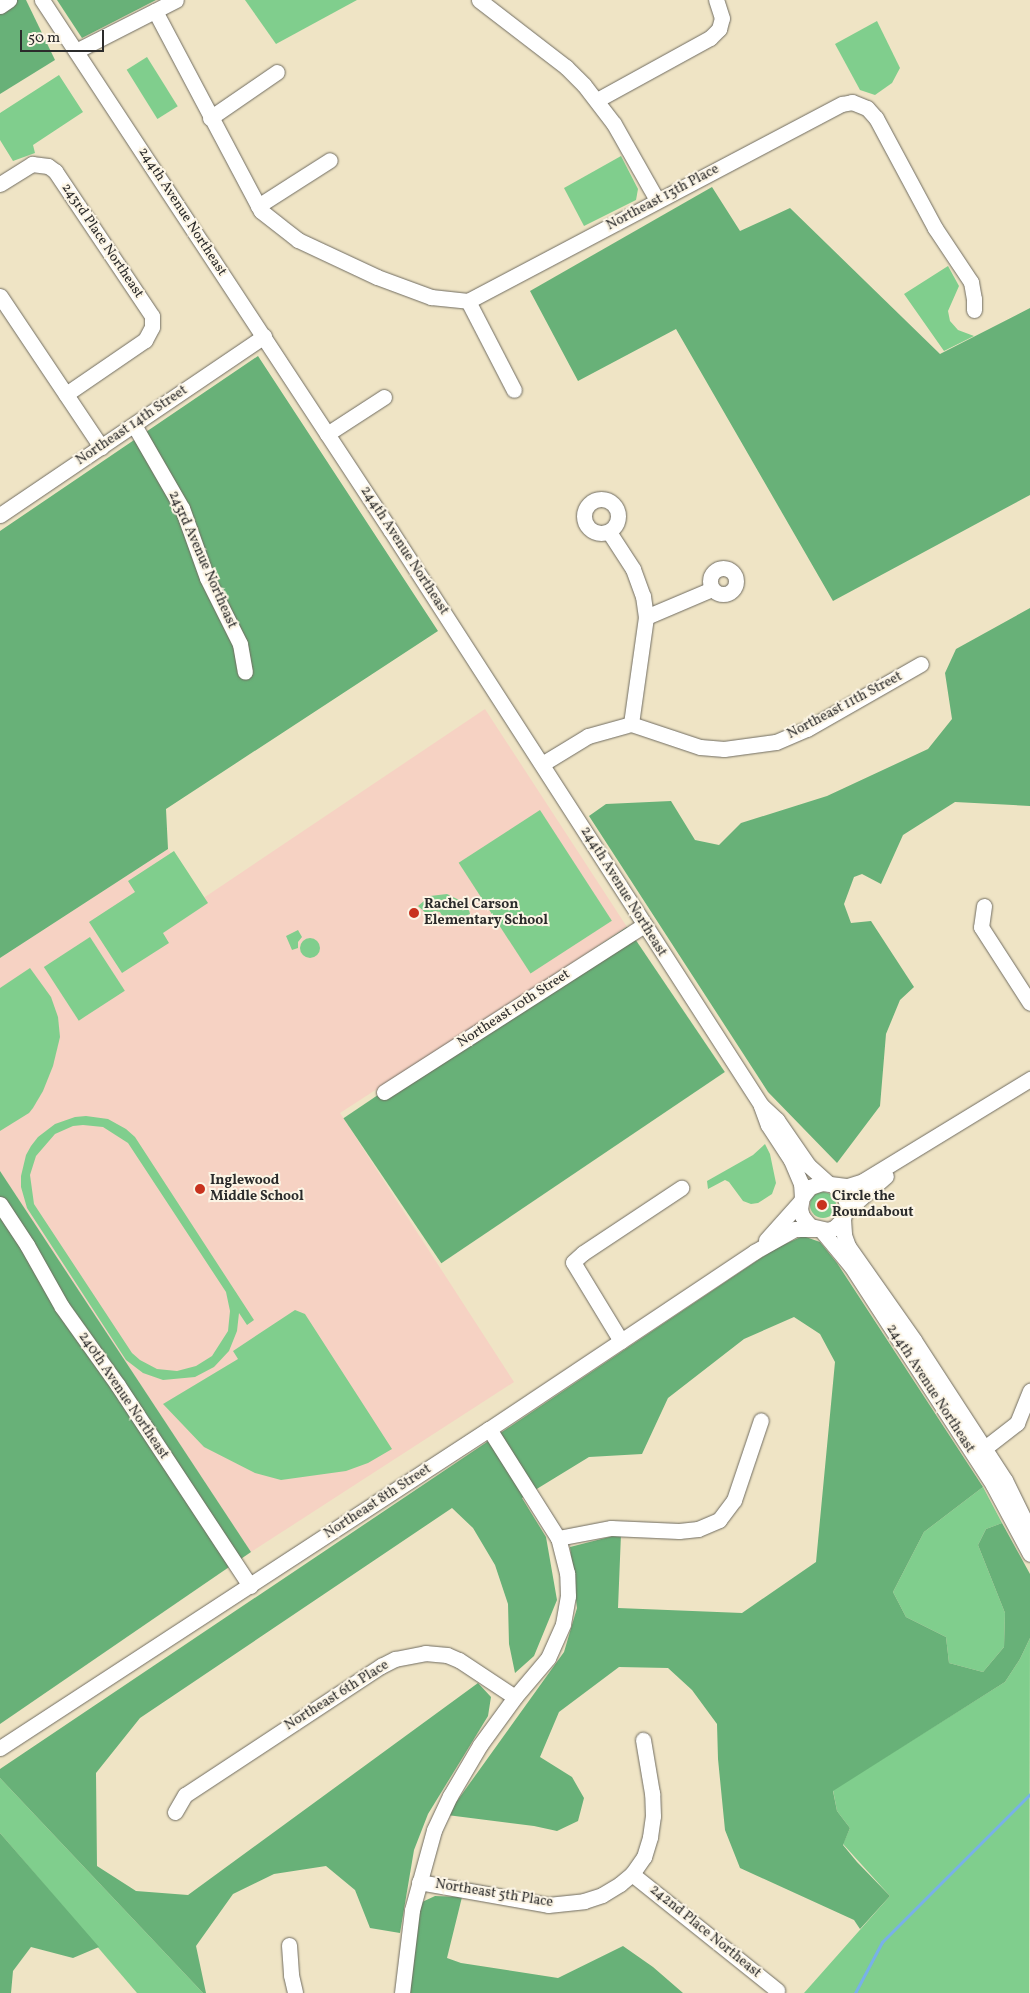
<!DOCTYPE html>
<style>
body{margin:0}
#map{position:relative;width:1030px;height:1993px;overflow:hidden;background:#efe4c5;font-family:Vollkorn,serif}
div>[style]{position:absolute}
[style*='--x']{left:calc(var(--x)*1px);top:calc(var(--y)*1px);width:calc(var(--w)*1px);rotate:calc(var(--a)*1deg)}
.built>*{inset:0;background:#f6d2c3}
.green>*{inset:0;background:#80ce8d;transform-origin:0 0}
.round{border-radius:50%}
.forest>*{inset:0;background:#68b178;transform-origin:0 0}
.stream>*{height:3px;margin:-1.5px;padding:0 1.5px;transform-origin:1.5px;border-radius:1.5px;background:#78b1e8}
.roads{filter:drop-shadow(0 0 1px #706c61) drop-shadow(0 0 1px #706c61)}
.minor>*{height:15px;margin:-7.5px;padding:0 7.5px;transform-origin:7.5px;border-radius:7.5px;background:#fff}
.minor>.ring{margin:-7.5px;padding:0;box-sizing:content-box;background:none;border:15px solid #fff;border-radius:50%}
.dots>*{width:14px;height:14px;translate:-50% -50%;box-sizing:border-box;border:2px solid #fcf5e5;border-radius:50%}
span{translate:-50% -50%;white-space:nowrap;text-align:center;line-height:1.15;-webkit-text-stroke:4px #fcf5e5;paint-order:stroke}
.street-label{font-size:14px;color:#2b2b2b}
.poi-label{font-size:14px;color:#2b2b2b;font-weight:700}
.left{translate:0 -50%;text-align:left}
.scale{position:absolute;left:20px;top:30px;width:84px;height:22px;box-sizing:border-box;border:2px solid #2b2b2b;border-top:0;padding-left:6px;font-size:15px;line-height:18px;white-space:nowrap;color:#2b2b2b;-webkit-text-stroke:4px #fcf5e5;paint-order:stroke}
</style>
<div id="map">
<div class="built">
<i style="clip-path:polygon(485px 709px,627px 927px,340px 1113px,514px 1382px,251px 1552px,0 1171px,0 958px,168px 849px,202px 899px)"></i>
</div>
<div class="green">
<i style="clip-path:polygon(245px 0,357px 0,276px 44px)"></i>
<i style="clip-path:polygon(877px 21px,900px 68px,892px 83px,875px 95px,860px 90px,835px 44px)"></i>
<i style="left:147px;top:57px;width:58px;height:24px;rotate:58deg"></i>
<i style="clip-path:polygon(59px 75px,83px 112px,33px 145px,35px 153px,13px 161px,0 140px,0 113px)"></i>
<i style="clip-path:polygon(621px 156px,638px 189px,636px 200px,584px 226px,564px 188px)"></i>
<i style="clip-path:polygon(948px 266px,959px 286px,948px 311px,950px 321px,958px 330px,974px 336px,944px 351px,904px 294px)"></i>
<i style="left:540px;top:810px;width:132px;height:97px;rotate:57deg"></i>
<i style="clip-path:polygon(174px 851px,208px 903px,163px 933px,169px 943px,122px 973px,89px 922px,135px 892px,128px 881px)"></i>
<i style="clip-path:polygon(447px 894px,463px 902px,469px 910px,471px 918px,460px 921px,446px 922px,440px 912px,434px 911px,428px 915px,418px 906px,430px 896px)"></i>
<i style="clip-path:polygon(298px 930px,302px 937px,298px 942px,298px 948px,292px 950px,286px 936px)"></i>
<i style="left:90px;top:937px;width:64px;height:55px;rotate:57deg"></i>
<i class="round" style="left:300px;top:938px;width:20px;height:20px"></i>
<i style="clip-path:polygon(30px 968px,51px 997px,58px 1017px,60px 1037px,53px 1066px,43px 1091px,33px 1108px,29px 1113px,0 1131px,0 988px)"></i>
<i style="clip-path:polygon(evenodd,86px 1116px,108px 1119px,126px 1129px,135px 1137px,254px 1320px,247px 1325px,239px 1313px,237px 1331px,229px 1351px,214px 1367px,195px 1377px,163px 1380px,143px 1373px,126px 1360px,27px 1208px,21px 1187px,21px 1176px,26px 1155px,31px 1146px,38px 1137px,55px 1124px,75px 1117px,86px 1116px,83px 1125px,103px 1127px,128px 1143px,226px 1292px,230px 1311px,228px 1331px,212px 1356px,196px 1366px,177px 1371px,157px 1369px,140px 1360px,132px 1353px,34px 1204px,30px 1175px,36px 1156px,55px 1134px,73px 1126px,83px 1125px)"></i>
<i style="clip-path:polygon(765px 1144px,770px 1154px,776px 1183px,772px 1194px,758px 1203px,751px 1204px,743px 1201px,729px 1182px,725px 1180px,708px 1189px,707px 1181px,753px 1155px)"></i>
<i class="round" style="left:810px;top:1192px;width:26px;height:26px"></i>
<i style="clip-path:polygon(295px 1310px,305px 1314px,392px 1449px,368px 1463px,346px 1471px,281px 1480px,255px 1473px,204px 1447px,163px 1404px,238px 1359px,233px 1351px)"></i>
<i style="clip-path:polygon(983px 1487px,1002px 1523px,986px 1529px,978px 1545px,1005px 1613px,1004px 1647px,983px 1672px,949px 1663px,946px 1637px,906px 1617px,893px 1592px,924px 1532px)"></i>
<i style="clip-path:polygon(1030px 1638px,1029px 1993px,804px 1993px,890px 1896px,843px 1844px,850px 1828px,837px 1811px,833px 1790px,1005px 1682px,1020px 1659px)"></i>
<i style="clip-path:polygon(0 1778px,203px 1993px,137px 1993px,0 1833px)"></i>
</div>
<div class="forest">
<i style="clip-path:polygon(0 0,26px 0,55px 60px,0 94px)"></i>
<i style="clip-path:polygon(57px 0,156px 0,82px 38px)"></i>
<i style="clip-path:polygon(712px 187px,740px 231px,790px 208px,940px 354px,1030px 308px,1030px 495px,833px 601px,676px 329px,578px 381px,530px 291px)"></i>
<i style="clip-path:polygon(258px 356px,438px 631px,166px 809px,168px 849px,0 958px,0 531px)"></i>
<i style="clip-path:polygon(1030px 608px,1030px 806px,955px 802px,903px 835px,881px 884px,862px 874px,854px 877px,844px 904px,851px 923px,871px 921px,914px 987px,900px 1000px,886px 1034px,880px 1106px,837px 1163px,768px 1092px,589px 816px,606px 804px,671px 801px,695px 840px,719px 845px,741px 823px,827px 796px,928px 749px,952px 719px,945px 673px,956px 649px)"></i>
<i style="left:627px;top:927px;width:175px;height:342px;rotate:56deg"></i>
<i style="clip-path:polygon(0 1171px,251px 1552px,0 1724px)"></i>
<i style="clip-path:polygon(803px 1236px,820px 1242px,837px 1263px,983px 1487px,924px 1532px,893px 1592px,906px 1617px,946px 1637px,949px 1663px,983px 1672px,1004px 1647px,1005px 1613px,978px 1545px,986px 1529px,1002px 1523px,1030px 1574px,1030px 1638px,1020px 1659px,1005px 1682px,833px 1791px,837px 1811px,850px 1828px,843px 1845px,857px 1862px,890px 1896px,860px 1929px,854px 1920px,740px 1868px,725px 1830px,718px 1759px,717px 1724px,692px 1690px,668px 1668px,619px 1667px,559px 1712px,540px 1757px,572px 1777px,584px 1798px,578px 1821px,557px 1831px,534px 1826px,447px 1815px,564px 1652px,577px 1608px,570px 1547px,621px 1534px,618px 1608px,742px 1613px,816px 1562px,835px 1362px,820px 1334px,794px 1317px,744px 1339px,668px 1398px,642px 1454px,589px 1457px,522px 1498px,546px 1537px,557px 1600px,534px 1656px,515px 1673px,509px 1644px,508px 1604px,495px 1565px,473px 1528px,452px 1508px,140px 1718px,96px 1773px,97px 1866px,136px 1891px,188px 1895px,478px 1683px,491px 1697px,488px 1716px,428px 1814px,414px 1850px,400px 1933px,370px 1928px,355px 1890px,326px 1866px,274px 1874px,233px 1894px,196px 1946px,206px 1993px,203px 1993px,0 1778px,0 1769px,776px 1248px)"></i>
<i style="clip-path:polygon(0 1833px,99px 1947px,73px 1958px,31px 1947px,13px 1971px,11px 1993px,0 1993px)"></i>
<i style="clip-path:polygon(435px 1896px,462px 1897px,447px 1958px,461px 1963px,558px 1978px,623px 1946px,653px 1967px,683px 1993px,410px 1993px,420px 1903px)"></i>
</div>
<div class="stream">
<i style="--x:855;--y:1993;--w:58;--a:-62.1"></i>
<i style="--x:882;--y:1942;--w:209;--a:-45"></i>
</div>
<div class="roads">
<div class="minor">
<i style="--x:42;--y:0;--w:635;--a:56.69"></i>
<i style="--x:391;--y:531;--w:683;--a:57.19"></i>
<i style="--x:761;--y:1105;--w:22;--a:43"></i>
<i style="--x:777;--y:1120;--w:55;--a:55.4"></i>
<i style="--x:808;--y:1165;--w:28;--a:42"></i>
<i style="--x:479;--y:0;--w:110;--a:37.6"></i>
<i style="--x:566;--y:67;--w:25;--a:45"></i>
<i style="--x:584;--y:85;--w:49;--a:52.4"></i>
<i style="--x:614;--y:124;--w:87;--a:60.5"></i>
<i style="--x:0;--y:6;--w:11;--a:-34"></i>
<i style="--x:155;--y:11;--w:226;--a:62.1"></i>
<i style="--x:261;--y:211;--w:47;--a:38.1"></i>
<i style="--x:298;--y:240;--w:87;--a:25.1"></i>
<i style="--x:377;--y:277;--w:58;--a:20.3"></i>
<i style="--x:431;--y:297;--w:37;--a:6"></i>
<i style="--x:468;--y:301;--w:423;--a:-27.8"></i>
<i style="--x:842;--y:104;--w:10;--a:-11"></i>
<i style="--x:852;--y:102;--w:16;--a:22"></i>
<i style="--x:867;--y:108;--w:13;--a:48"></i>
<i style="--x:876;--y:118;--w:125;--a:61.8"></i>
<i style="--x:935;--y:228;--w:65;--a:56.3"></i>
<i style="--x:971;--y:282;--w:17;--a:80"></i>
<i style="--x:974;--y:299;--w:11;--a:90"></i>
<i style="--x:76;--y:51;--w:112;--a:-27"></i>
<i style="--x:597;--y:100;--w:129;--a:-28.8"></i>
<i style="--x:710;--y:38;--w:13;--a:-45"></i>
<i style="--x:719;--y:29;--w:11;--a:-75"></i>
<i style="--x:722;--y:18;--w:19;--a:-108"></i>
<i style="--x:210;--y:118;--w:81;--a:-34.5"></i>
<i style="--x:0;--y:184;--w:38;--a:-32"></i>
<i style="--x:32;--y:164;--w:16;--a:7"></i>
<i style="--x:48;--y:166;--w:9;--a:36"></i>
<i style="--x:55;--y:171;--w:174;--a:56.2"></i>
<i style="--x:152;--y:316;--w:11;--a:90"></i>
<i style="--x:152;--y:327;--w:15;--a:118"></i>
<i style="--x:145;--y:340;--w:96;--a:145.6"></i>
<i style="--x:258;--y:206;--w:85;--a:-32.6"></i>
<i style="--x:0;--y:296;--w:182;--a:56.2"></i>
<i style="--x:468;--y:301;--w:100;--a:62.7"></i>
<i style="--x:134;--y:425;--w:96;--a:60"></i>
<i style="--x:182;--y:508;--w:74;--a:70.3"></i>
<i style="--x:207;--y:578;--w:74;--a:63.4"></i>
<i style="--x:240;--y:644;--w:28;--a:80"></i>
<i style="--x:327;--y:434;--w:68;--a:-33"></i>
<i class="ring" style="left:584px;top:499px;width:19px;height:19px"></i>
<i style="--x:0;--y:515;--w:319;--a:-34.1"></i>
<i style="--x:609;--y:532;--w:44;--a:57"></i>
<i style="--x:633;--y:569;--w:29;--a:70"></i>
<i style="--x:643;--y:596;--w:21;--a:82"></i>
<i style="--x:646;--y:617;--w:108;--a:98"></i>
<i class="ring" style="left:710px;top:568px;width:11px;height:11px"></i>
<i style="--x:646;--y:617;--w:72;--a:-23"></i>
<i style="--x:542;--y:764;--w:54;--a:-31.3"></i>
<i style="--x:588;--y:736;--w:45;--a:-15.6"></i>
<i style="--x:631;--y:724;--w:73;--a:18.4"></i>
<i style="--x:700;--y:747;--w:24;--a:5"></i>
<i style="--x:724;--y:749;--w:52;--a:-7.7"></i>
<i style="--x:776;--y:742;--w:34;--a:-23"></i>
<i style="--x:807;--y:729;--w:131;--a:-29.7"></i>
<i style="--x:984;--y:906;--w:21;--a:98"></i>
<i style="--x:981;--y:927;--w:90;--a:57.2"></i>
<i style="--x:384;--y:1092;--w:309;--a:-32.7"></i>
<i style="--x:761;--y:1106;--w:20;--a:70"></i>
<i style="--x:768;--y:1125;--w:42;--a:56.7"></i>
<i style="--x:791;--y:1160;--w:25;--a:67"></i>
<i style="--x:801;--y:1183;--w:14;--a:86"></i>
<i style="--x:834;--y:1186;--w:14;--a:45"></i>
<i style="--x:844;--y:1196;--w:9;--a:69"></i>
<i style="--x:847;--y:1204;--w:16;--a:105"></i>
<i style="--x:843;--y:1219;--w:13;--a:135"></i>
<i style="--x:834;--y:1228;--w:6;--a:162"></i>
<i style="--x:828;--y:1230;--w:18;--a:-167"></i>
<i style="--x:810;--y:1226;--w:13;--a:-129"></i>
<i style="--x:802;--y:1216;--w:7;--a:-106"></i>
<i style="--x:800;--y:1209;--w:12;--a:-81"></i>
<i style="--x:802;--y:1197;--w:13;--a:-51"></i>
<i style="--x:810;--y:1187;--w:13;--a:-18"></i>
<i style="--x:822;--y:1183;--w:26;--a:7"></i>
<i style="--x:848;--y:1186;--w:16;--a:-18"></i>
<i style="--x:863;--y:1181;--w:196;--a:-31.4"></i>
<i style="--x:0;--y:1204;--w:49;--a:56.6"></i>
<i style="--x:27;--y:1245;--w:71;--a:60.6"></i>
<i style="--x:62;--y:1307;--w:95;--a:54.5"></i>
<i style="--x:117;--y:1384;--w:242;--a:56.6"></i>
<i style="--x:846;--y:1211;--w:53;--a:-41.2"></i>
<i style="--x:843;--y:1219;--w:16;--a:86"></i>
<i style="--x:844;--y:1235;--w:12;--a:70"></i>
<i style="--x:848;--y:1246;--w:115;--a:54.9"></i>
<i style="--x:914;--y:1340;--w:167;--a:57"></i>
<i style="--x:1005;--y:1480;--w:57;--a:63.9"></i>
<i style="--x:821;--y:1230;--w:47;--a:50.2"></i>
<i style="--x:851;--y:1266;--w:261;--a:57"></i>
<i style="--x:993;--y:1485;--w:78;--a:61.8"></i>
<i style="--x:766;--y:1240;--w:51;--a:-48.2"></i>
<i style="--x:621;--y:1341;--w:92;--a:-121.3"></i>
<i style="--x:573;--y:1262;--w:13;--a:-42"></i>
<i style="--x:583;--y:1253;--w:118;--a:-33.6"></i>
<i style="--x:977;--y:1454;--w:51;--a:-37.8"></i>
<i style="--x:1017;--y:1423;--w:35;--a:-68"></i>
<i style="--x:558;--y:1538;--w:54;--a:-10.7"></i>
<i style="--x:611;--y:1528;--w:68;--a:2.5"></i>
<i style="--x:679;--y:1531;--w:19;--a:-6"></i>
<i style="--x:698;--y:1529;--w:23;--a:-23"></i>
<i style="--x:719;--y:1520;--w:25;--a:-53"></i>
<i style="--x:734;--y:1500;--w:84;--a:-71.4"></i>
<i style="--x:0;--y:1748;--w:584;--a:-33.12"></i>
<i style="--x:489;--y:1429;--w:319;--a:-33.7"></i>
<i style="--x:754;--y:1252;--w:47;--a:-29.3"></i>
<i style="--x:795;--y:1229;--w:21;--a:0"></i>
<i style="--x:175;--y:1812;--w:20;--a:-60"></i>
<i style="--x:185;--y:1795;--w:235;--a:-33.4"></i>
<i style="--x:381;--y:1666;--w:16;--a:-27"></i>
<i style="--x:395;--y:1659;--w:31;--a:-11"></i>
<i style="--x:425;--y:1653;--w:22;--a:5"></i>
<i style="--x:447;--y:1655;--w:13;--a:23"></i>
<i style="--x:459;--y:1660;--w:67;--a:33.5"></i>
<i style="--x:632;--y:1874;--w:186;--a:38.7"></i>
<i style="--x:419;--y:1882;--w:131;--a:10.1"></i>
<i style="--x:548;--y:1905;--w:36;--a:-6"></i>
<i style="--x:584;--y:1901;--w:19;--a:-18"></i>
<i style="--x:602;--y:1895;--w:21;--a:-31"></i>
<i style="--x:620;--y:1884;--w:16;--a:-40"></i>
<i style="--x:632;--y:1874;--w:21;--a:-55"></i>
<i style="--x:644;--y:1857;--w:21;--a:-73"></i>
<i style="--x:650;--y:1837;--w:21;--a:-82"></i>
<i style="--x:653;--y:1816;--w:23;--a:-92"></i>
<i style="--x:652;--y:1793;--w:54;--a:-99.6"></i>
<i style="--x:289;--y:1945;--w:30;--a:86"></i>
<i style="--x:291;--y:1975;--w:18;--a:77"></i>
<i style="--x:402;--y:1993;--w:84;--a:-83.1"></i>
<i style="--x:412;--y:1910;--w:83;--a:-74.6"></i>
<i style="--x:434;--y:1830;--w:38;--a:-65"></i>
<i style="--x:450;--y:1796;--w:59;--a:-59.5"></i>
<i style="--x:480;--y:1745;--w:59;--a:-53.9"></i>
<i style="--x:515;--y:1697;--w:51;--a:-49.8"></i>
<i style="--x:548;--y:1658;--w:37;--a:-66"></i>
<i style="--x:563;--y:1624;--w:28;--a:-80"></i>
<i style="--x:568;--y:1596;--w:23;--a:-92"></i>
<i style="--x:567;--y:1573;--w:36;--a:-104"></i>
<i style="--x:558;--y:1538;--w:129;--a:-122.3"></i>
</div>
</div>
<div class="dots">
<i style="left:414px;top:913px;background:#c8321e"></i>
<i style="left:200px;top:1189px;background:#c8321e"></i>
<i style="left:822px;top:1205px;background:#c8321e"></i>
</div>
<div class="street-label">
<span style="left:663px;top:198px;rotate:-28deg">Northeast 13th Place</span>
<span style="left:182px;top:212px;rotate:57deg">244th Avenue Northeast</span>
<span style="left:102px;top:241px;rotate:56deg">243rd Place Northeast</span>
<span style="left:132px;top:426px;rotate:-34deg">Northeast 14th Street</span>
<span style="left:404px;top:551px;rotate:57deg">244th Avenue Northeast</span>
<span style="left:202px;top:560px;rotate:66deg">243rd Avenue Northeast</span>
<span style="left:845px;top:706px;rotate:-28deg">Northeast 11th Street</span>
<span style="left:623px;top:892px;rotate:58deg">244th Avenue Northeast</span>
<span style="left:514px;top:1009px;rotate:-33deg">Northeast 10th Street</span>
<span style="left:930px;top:1389px;rotate:57deg">244th Avenue Northeast</span>
<span style="left:123px;top:1396px;rotate:56deg">240th Avenue Northeast</span>
<span style="left:378px;top:1502px;rotate:-33deg">Northeast 8th Street</span>
<span style="left:337px;top:1696px;rotate:-32deg">Northeast 6th Place</span>
<span style="left:494px;top:1894px;rotate:9deg">Northeast 5th Place</span>
<span style="left:705px;top:1932px;rotate:39deg">242nd Place Northeast</span>
</div>
<div class="poi-label">
<span class="left" style="left:424px;top:913px">Rachel Carson<br>Elementary School</span>
<span class="left" style="left:210px;top:1189px">Inglewood<br>Middle School</span>
<span class="left" style="left:832px;top:1205px">Circle the<br>Roundabout</span>
</div>
<div class="scale">50 m</div>
</div>
